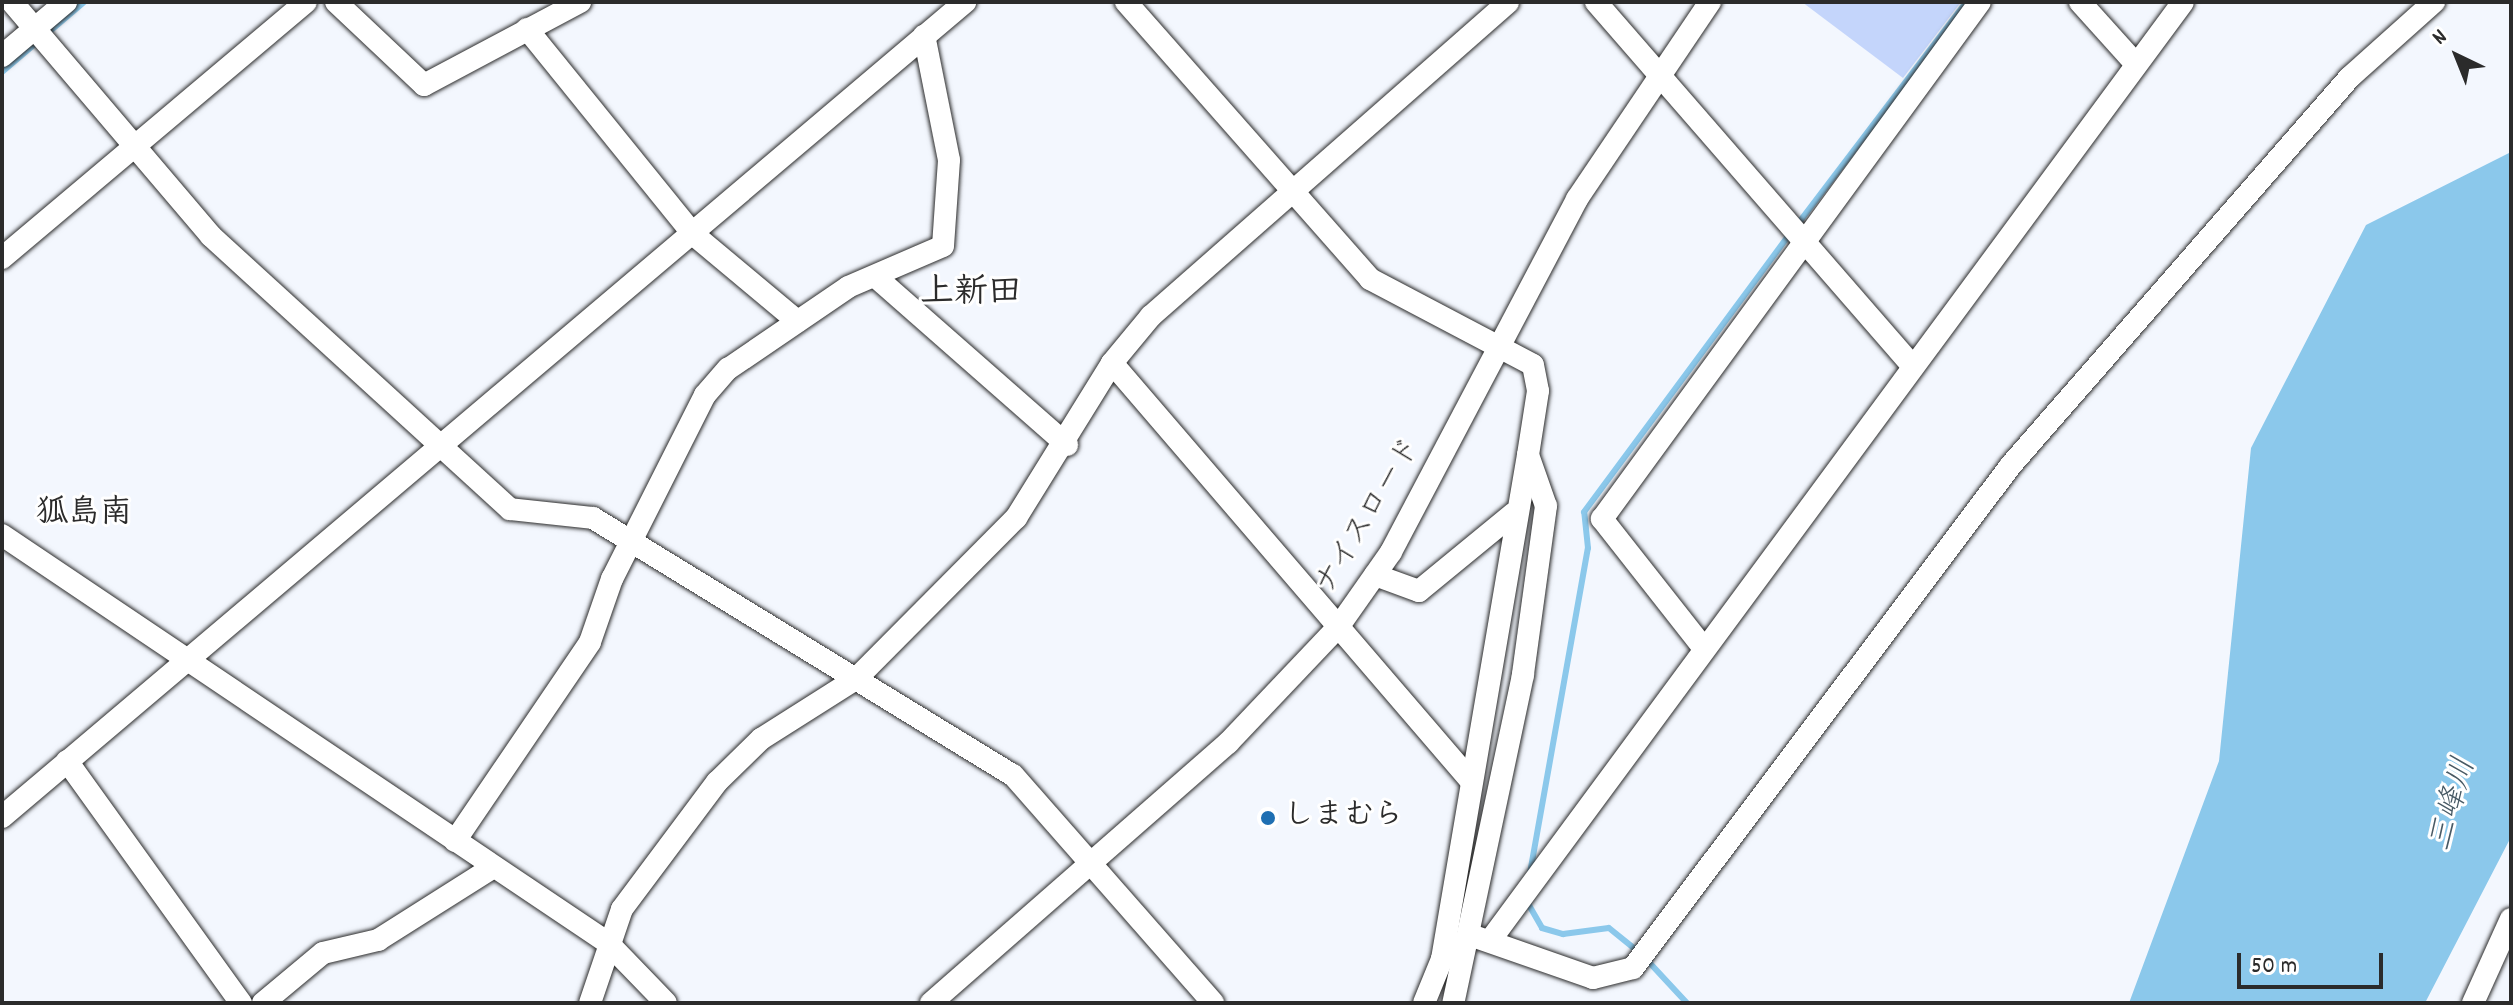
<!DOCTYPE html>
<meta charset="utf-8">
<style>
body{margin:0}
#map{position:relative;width:2513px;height:1005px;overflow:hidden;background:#f3f7fe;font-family:Dekko,"Klee One",sans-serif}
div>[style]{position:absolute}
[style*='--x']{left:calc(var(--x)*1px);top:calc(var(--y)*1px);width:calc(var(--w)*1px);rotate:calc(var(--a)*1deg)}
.water>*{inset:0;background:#8bc8eb}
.stream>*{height:6px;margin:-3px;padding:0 3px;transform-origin:3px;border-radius:3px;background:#8bc8eb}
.building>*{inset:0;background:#c4d5fb}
.roads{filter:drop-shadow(0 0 2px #2b2b2b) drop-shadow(0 0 2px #2b2b2b)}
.minor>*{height:22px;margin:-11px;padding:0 11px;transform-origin:11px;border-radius:11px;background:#fff}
.dots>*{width:22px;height:22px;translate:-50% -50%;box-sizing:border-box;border:4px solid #fff;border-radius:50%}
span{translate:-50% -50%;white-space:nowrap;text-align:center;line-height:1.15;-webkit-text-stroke:6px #fff;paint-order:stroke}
.street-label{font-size:30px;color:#2b2b2b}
.poi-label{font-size:30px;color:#2b2b2b;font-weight:700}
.left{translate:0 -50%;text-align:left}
.neighbourhood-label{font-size:32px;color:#2b2b2b;font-weight:700}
.water-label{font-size:32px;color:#485a65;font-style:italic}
.quarter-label{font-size:34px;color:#2b2b2b;font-weight:700}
.frame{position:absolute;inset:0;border:4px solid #2b2b2b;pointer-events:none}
.north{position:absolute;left:2417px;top:16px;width:80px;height:80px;-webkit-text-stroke:6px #fff;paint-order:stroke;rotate:317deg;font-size:22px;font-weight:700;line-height:32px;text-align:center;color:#2b2b2b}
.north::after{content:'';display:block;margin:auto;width:28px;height:36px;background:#2b2b2b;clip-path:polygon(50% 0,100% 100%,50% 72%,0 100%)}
.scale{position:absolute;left:2237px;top:953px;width:146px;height:36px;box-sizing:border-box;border:4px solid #2b2b2b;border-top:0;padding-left:10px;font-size:24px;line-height:28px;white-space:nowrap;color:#2b2b2b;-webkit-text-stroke:6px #fff;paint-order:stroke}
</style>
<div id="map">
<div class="water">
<i style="clip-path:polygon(2511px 152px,2511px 837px,2425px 1003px,2129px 1003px,2219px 761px,2251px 448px,2366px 225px)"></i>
</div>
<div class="stream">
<i style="--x:2;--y:72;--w:108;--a:-40.5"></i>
<i style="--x:1797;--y:225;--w:280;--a:-52.8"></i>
<i style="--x:1530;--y:873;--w:330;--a:-79.9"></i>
<i style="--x:1588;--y:548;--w:36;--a:-96"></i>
<i style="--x:1584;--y:512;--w:346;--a:-53.5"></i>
<i style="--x:1526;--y:900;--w:32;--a:60"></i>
<i style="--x:1542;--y:928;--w:22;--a:16"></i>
<i style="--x:1563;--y:934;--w:46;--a:-7.4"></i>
<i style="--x:1609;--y:928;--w:38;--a:39"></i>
<i style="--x:1647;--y:960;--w:59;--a:47.1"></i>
</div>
<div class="building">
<i style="clip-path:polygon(1802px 2px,1961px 2px,1903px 78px)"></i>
</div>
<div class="roads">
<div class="minor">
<i style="--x:12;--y:2;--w:307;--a:49.6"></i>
<i style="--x:211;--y:236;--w:405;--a:42.4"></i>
<i style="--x:510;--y:509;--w:83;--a:6.2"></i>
<i style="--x:593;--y:518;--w:492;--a:31.5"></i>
<i style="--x:1013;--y:775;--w:303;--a:48.7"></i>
<i style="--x:336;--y:2;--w:121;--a:43.3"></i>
<i style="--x:424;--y:85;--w:177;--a:-28"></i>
<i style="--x:1126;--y:2;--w:369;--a:48.6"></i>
<i style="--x:1370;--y:279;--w:184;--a:27.8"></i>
<i style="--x:1533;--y:365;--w:26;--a:79"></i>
<i style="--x:1538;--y:391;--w:65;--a:98.9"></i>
<i style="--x:1528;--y:455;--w:54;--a:70.6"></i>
<i style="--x:1546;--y:506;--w:171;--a:97.8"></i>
<i style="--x:1523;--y:675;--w:335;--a:102"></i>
<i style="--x:1596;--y:2;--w:481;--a:49"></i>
<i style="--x:2080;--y:2;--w:82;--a:48"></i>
<i style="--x:527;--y:29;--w:264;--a:51"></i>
<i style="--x:693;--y:234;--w:136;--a:39.9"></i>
<i style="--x:2;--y:56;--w:84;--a:-40.2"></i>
<i style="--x:2;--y:258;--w:397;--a:-40.1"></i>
<i style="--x:877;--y:278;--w:253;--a:41.3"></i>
<i style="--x:1112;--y:363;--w:551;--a:49.34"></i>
<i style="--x:2;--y:535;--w:731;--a:33.95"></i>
<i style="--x:608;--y:943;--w:83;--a:46"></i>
<i style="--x:1375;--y:575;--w:47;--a:20"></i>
<i style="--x:1419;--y:591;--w:123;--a:-39.4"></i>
<i style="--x:1702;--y:646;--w:162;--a:-128.2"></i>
<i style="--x:1602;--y:519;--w:640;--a:-53.83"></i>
<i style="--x:67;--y:761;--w:298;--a:54.3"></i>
<i style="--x:2;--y:817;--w:1262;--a:-40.24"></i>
<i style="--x:455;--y:841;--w:240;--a:-55.8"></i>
<i style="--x:590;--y:642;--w:67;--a:-70.8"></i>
<i style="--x:612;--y:579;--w:206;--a:-63.2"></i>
<i style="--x:705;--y:395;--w:35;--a:-49"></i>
<i style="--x:728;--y:369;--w:145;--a:-34.3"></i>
<i style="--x:848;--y:287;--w:103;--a:-23.3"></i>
<i style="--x:943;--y:246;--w:86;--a:-86"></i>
<i style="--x:949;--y:160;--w:127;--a:-101.3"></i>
<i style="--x:1492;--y:938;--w:1163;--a:-53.56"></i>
<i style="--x:1442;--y:959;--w:511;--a:-80.32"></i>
<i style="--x:263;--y:1003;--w:78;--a:-39.8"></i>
<i style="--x:323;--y:953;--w:57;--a:-13.3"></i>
<i style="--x:378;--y:940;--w:135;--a:-32.3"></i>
<i style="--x:590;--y:1003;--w:99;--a:-71.2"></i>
<i style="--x:622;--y:909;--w:159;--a:-53.2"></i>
<i style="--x:717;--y:782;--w:62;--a:-44.3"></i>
<i style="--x:761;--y:739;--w:114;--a:-32.4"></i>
<i style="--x:857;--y:678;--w:226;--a:-45.2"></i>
<i style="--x:1016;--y:518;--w:182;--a:-58.2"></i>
<i style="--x:1112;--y:363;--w:61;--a:-50.3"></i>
<i style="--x:1151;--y:316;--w:475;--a:-41.3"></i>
<i style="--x:931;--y:1003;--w:395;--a:-41.2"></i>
<i style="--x:1228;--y:743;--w:161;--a:-46.5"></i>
<i style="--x:1339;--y:626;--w:90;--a:-54.9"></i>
<i style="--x:1391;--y:552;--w:399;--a:-62.2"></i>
<i style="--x:1577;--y:199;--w:238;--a:-56"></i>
<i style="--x:1424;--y:1003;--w:48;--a:-67.8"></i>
<i style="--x:1442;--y:959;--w:39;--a:-37"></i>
<i style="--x:1473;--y:936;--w:127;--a:19.3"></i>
<i style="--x:1593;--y:978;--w:41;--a:-14"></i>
<i style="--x:1633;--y:968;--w:629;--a:-53.08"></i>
<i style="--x:2011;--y:465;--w:515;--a:-48.86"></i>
<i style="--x:2350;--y:77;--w:113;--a:-41.8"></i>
<i style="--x:2473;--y:1003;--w:92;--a:-65.7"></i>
</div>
</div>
<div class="dots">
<i style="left:1268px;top:818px;background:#1f6fb2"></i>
</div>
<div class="street-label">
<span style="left:1370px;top:517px;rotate:-59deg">ナイスロード</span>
</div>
<div class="poi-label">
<span class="left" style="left:1284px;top:818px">しまむら</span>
</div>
<div class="neighbourhood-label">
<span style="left:84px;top:515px">狐島南</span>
</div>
<div class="water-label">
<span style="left:2455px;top:805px;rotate:-74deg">三峰川</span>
</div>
<div class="quarter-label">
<span style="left:971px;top:295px">上新田</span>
</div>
<div class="frame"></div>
<div class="north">N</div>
<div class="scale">50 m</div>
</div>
